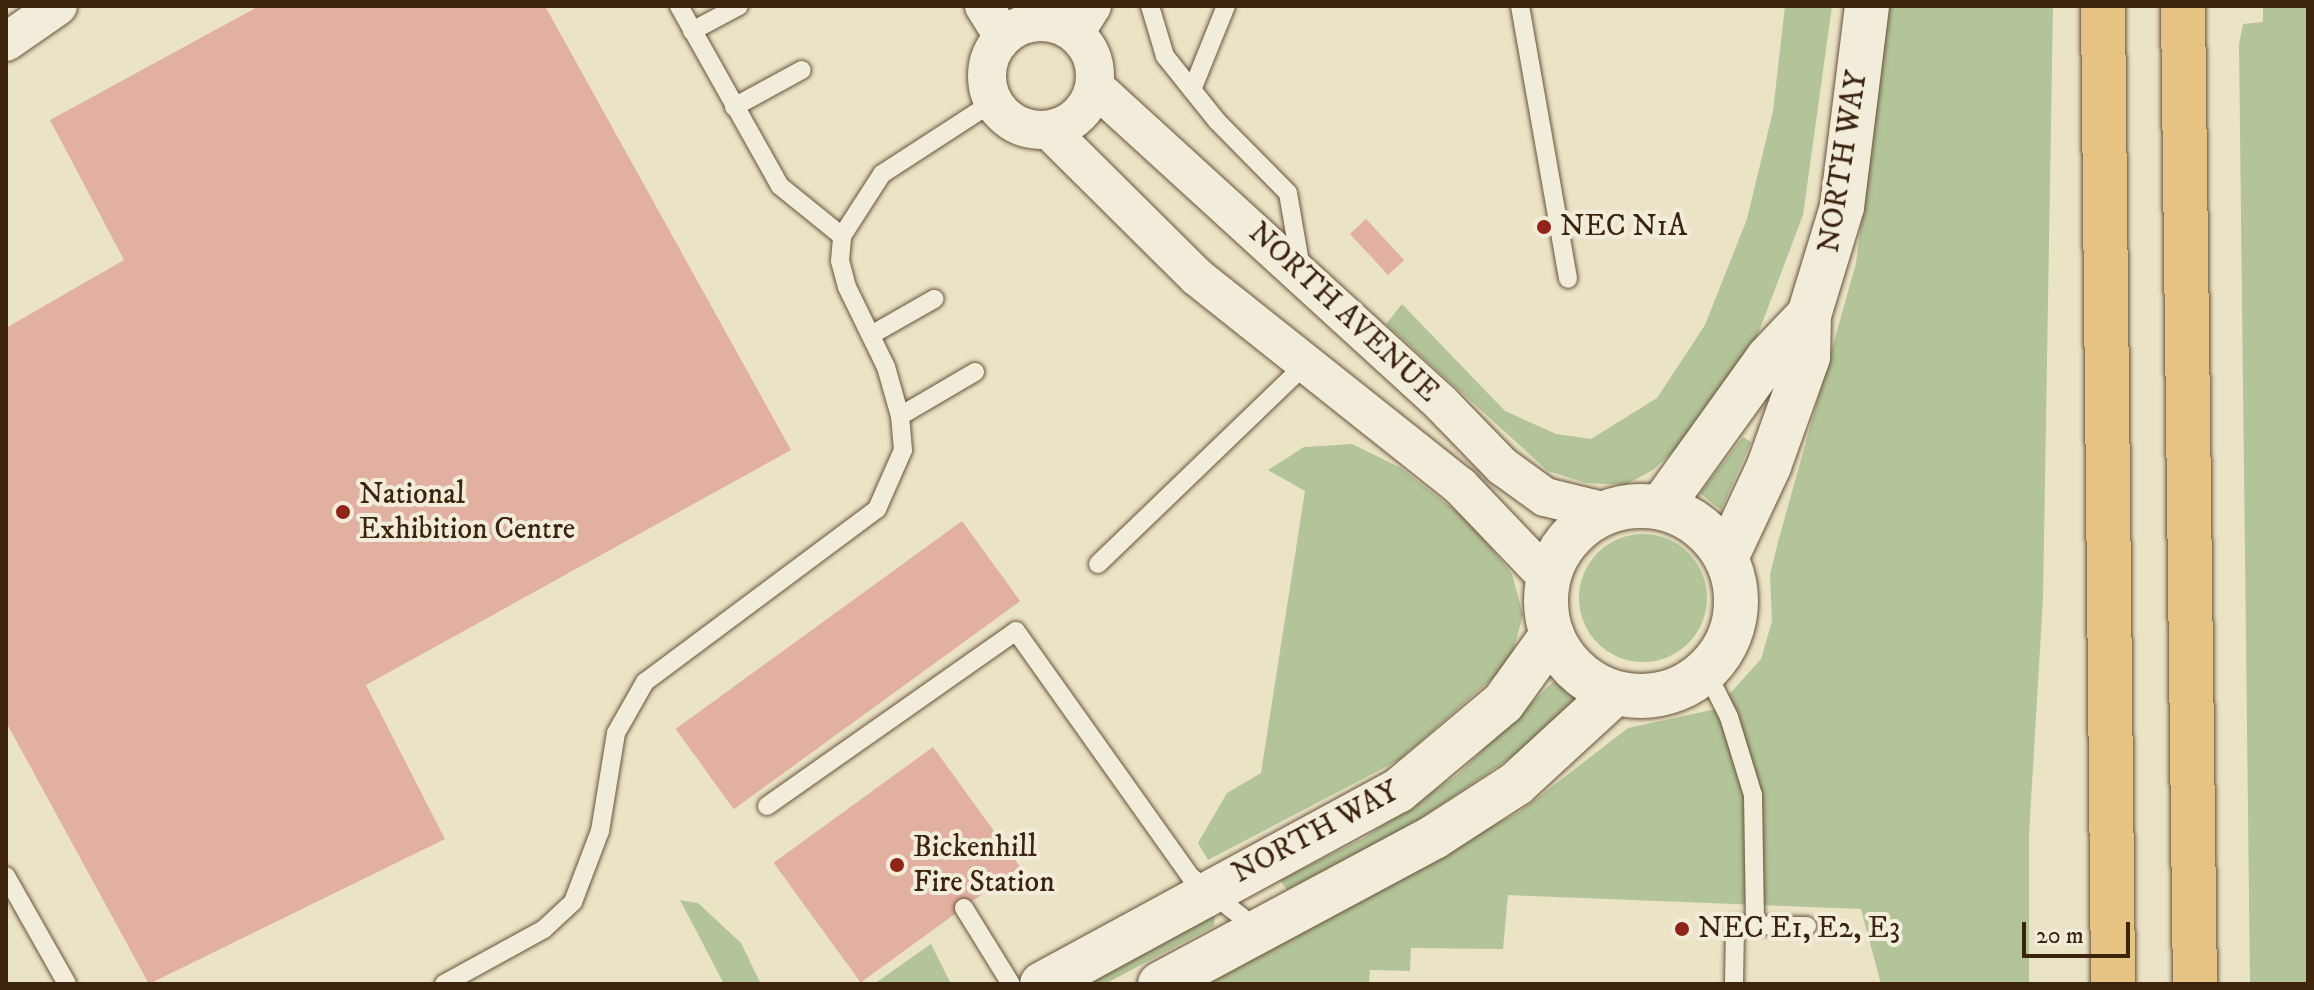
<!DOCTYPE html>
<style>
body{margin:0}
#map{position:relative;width:2314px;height:990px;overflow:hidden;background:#ebe3c6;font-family:"IM FELL DW Pica",serif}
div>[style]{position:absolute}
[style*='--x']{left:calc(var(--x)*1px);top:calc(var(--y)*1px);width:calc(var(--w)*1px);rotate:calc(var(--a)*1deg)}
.green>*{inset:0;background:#b3c498}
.round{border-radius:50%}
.building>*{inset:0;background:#e2b0a1;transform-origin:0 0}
.roads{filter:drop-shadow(0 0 2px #68533a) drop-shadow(0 0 2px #68533a)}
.lane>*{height:18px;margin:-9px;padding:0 9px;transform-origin:9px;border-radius:9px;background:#f2edda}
.street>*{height:38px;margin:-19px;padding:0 19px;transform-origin:19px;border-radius:19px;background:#f2edda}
.street>.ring{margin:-19px;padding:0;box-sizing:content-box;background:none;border:38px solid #f2edda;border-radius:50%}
.secondary>*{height:44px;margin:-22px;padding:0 22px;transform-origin:22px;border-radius:22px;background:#f2edda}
.secondary>.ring{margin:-22px;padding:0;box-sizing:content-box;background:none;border:44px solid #f2edda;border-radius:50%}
.highway>*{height:44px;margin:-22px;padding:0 22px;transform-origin:22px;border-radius:22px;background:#e6c283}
.dots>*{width:22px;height:22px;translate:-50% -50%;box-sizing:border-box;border:4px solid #f2edda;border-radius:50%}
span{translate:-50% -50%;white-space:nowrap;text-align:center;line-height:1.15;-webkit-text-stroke:8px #f2edda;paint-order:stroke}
.street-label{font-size:30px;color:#3c230c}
.poi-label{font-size:30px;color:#3c230c}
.left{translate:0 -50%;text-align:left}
.frame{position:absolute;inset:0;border:8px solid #3c230c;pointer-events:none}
.scale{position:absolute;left:2022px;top:922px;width:108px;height:36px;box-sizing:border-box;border:4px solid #3c230c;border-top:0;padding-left:10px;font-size:24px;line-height:28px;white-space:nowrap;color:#3c230c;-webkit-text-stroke:6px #f2edda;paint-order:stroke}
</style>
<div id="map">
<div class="green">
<i style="clip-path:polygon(1785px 6px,1832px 6px,1803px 215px,1755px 342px,1679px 446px,1653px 470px,1625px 485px,1586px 483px,1548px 471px,1386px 324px,1402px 304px,1505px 411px,1556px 434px,1591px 439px,1657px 398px,1705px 325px,1747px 219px,1773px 111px)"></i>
<i style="clip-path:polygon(1889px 6px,2053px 6px,2043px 598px,2029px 835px,2029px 984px,1881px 984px,1861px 909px,1508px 895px,1503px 949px,1411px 948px,1410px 971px,1370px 970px,1369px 984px,1199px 984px,1519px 812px,1628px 728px,1716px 709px,1761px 659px,1772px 621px,1770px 575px,1778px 542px,1856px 263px)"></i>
<i style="clip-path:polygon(2263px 6px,2308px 6px,2308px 984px,2250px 984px,2239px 44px,2243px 24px,2263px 22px)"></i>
<i style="clip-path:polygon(1743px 437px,1751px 442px,1721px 510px,1700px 493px)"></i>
<i style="clip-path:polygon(1352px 444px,1401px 468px,1471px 523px,1512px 574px,1523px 615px,1510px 663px,1399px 760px,1208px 860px,1198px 843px,1227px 793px,1261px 773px,1305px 491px,1268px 470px,1304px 447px)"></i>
<i class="round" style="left:1579px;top:534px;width:128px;height:128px"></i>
<i style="clip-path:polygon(1554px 681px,1579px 701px,1513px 756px,1414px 823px,1287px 890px,1280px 880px,1364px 838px,1457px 775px)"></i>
<i style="clip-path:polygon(680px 900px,698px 903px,741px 943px,761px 984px,724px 984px)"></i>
<i style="clip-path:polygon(1215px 915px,1214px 926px,1105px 984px,1089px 984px)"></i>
<i style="clip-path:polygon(931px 944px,951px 984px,874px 984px)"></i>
</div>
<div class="building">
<i style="clip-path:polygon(259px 6px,545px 6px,791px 450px,366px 685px,445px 839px,149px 984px,6px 722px,6px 328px,124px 260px,50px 120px)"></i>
<i style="left:1366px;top:219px;width:56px;height:22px;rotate:47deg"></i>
<i style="left:962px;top:521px;width:99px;height:354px;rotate:54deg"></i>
<i style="left:933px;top:747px;width:148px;height:197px;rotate:54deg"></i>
</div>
<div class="roads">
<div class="lane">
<i style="--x:679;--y:6;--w:206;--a:60.7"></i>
<i style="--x:780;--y:186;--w:80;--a:38.9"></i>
<i style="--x:1150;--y:6;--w:52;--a:73.3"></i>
<i style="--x:1165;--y:56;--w:83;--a:51.3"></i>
<i style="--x:1217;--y:121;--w:101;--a:45.4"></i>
<i style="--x:1288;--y:193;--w:76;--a:80.2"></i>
<i style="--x:1520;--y:6;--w:277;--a:80"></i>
<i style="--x:692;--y:31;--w:53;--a:-28"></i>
<i style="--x:1192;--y:90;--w:91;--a:-68"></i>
<i style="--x:734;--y:107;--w:77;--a:-28.6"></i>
<i style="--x:871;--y:335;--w:73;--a:-29.7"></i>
<i style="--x:900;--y:416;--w:87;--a:-30.4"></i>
<i style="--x:1098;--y:564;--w:293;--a:-43.9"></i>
<i style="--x:1706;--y:671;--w:51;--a:63.4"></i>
<i style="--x:1729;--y:717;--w:82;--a:72.9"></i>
<i style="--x:1753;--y:795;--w:130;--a:89.1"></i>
<i style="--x:767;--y:806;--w:304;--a:-35.1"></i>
<i style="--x:1016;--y:631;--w:302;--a:54.6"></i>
<i style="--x:1191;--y:877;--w:84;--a:38.2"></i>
<i style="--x:6;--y:876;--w:124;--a:60.5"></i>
<i style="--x:964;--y:908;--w:89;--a:58.3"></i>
<i style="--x:444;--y:984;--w:114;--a:-28.8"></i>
<i style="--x:544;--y:929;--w:40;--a:-43"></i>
<i style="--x:573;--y:902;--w:76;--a:-69.2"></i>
<i style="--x:600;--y:831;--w:99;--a:-80.7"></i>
<i style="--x:616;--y:733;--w:59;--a:-60.4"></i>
<i style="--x:645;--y:682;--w:289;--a:-36.7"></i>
<i style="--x:877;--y:509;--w:64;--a:-66.2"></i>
<i style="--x:903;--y:450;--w:34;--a:-95"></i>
<i style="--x:900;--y:416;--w:51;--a:-105.9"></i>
<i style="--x:886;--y:367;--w:89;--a:-116"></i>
<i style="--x:847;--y:287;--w:27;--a:-105"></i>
<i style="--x:840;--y:261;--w:25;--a:-85"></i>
<i style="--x:842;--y:236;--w:74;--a:-57.2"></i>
<i style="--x:882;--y:174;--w:132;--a:-33"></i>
<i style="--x:1734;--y:984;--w:59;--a:-89"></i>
<i style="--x:1735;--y:925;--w:72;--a:0.8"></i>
</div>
<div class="street">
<i style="--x:984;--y:6;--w:36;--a:58"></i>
<i class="ring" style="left:987px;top:22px;width:70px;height:70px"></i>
<i style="--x:1075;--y:33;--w:32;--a:-58"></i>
<i style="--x:6;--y:42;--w:63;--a:-34.7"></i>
<i style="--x:1095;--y:87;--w:469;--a:42.4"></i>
<i style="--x:1441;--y:403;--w:88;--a:45.9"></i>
<i style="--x:1502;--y:466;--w:53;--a:35.8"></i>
<i style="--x:1545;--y:497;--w:63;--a:13.8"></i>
<i style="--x:1049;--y:130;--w:209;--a:44.8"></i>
<i style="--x:1197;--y:277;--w:336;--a:38.5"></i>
<i style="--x:1460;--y:486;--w:127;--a:46.3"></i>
</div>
<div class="secondary">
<i class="ring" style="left:1546px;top:506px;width:146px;height:146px"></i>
<i style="--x:1661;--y:507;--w:183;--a:-54.3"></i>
<i style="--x:1768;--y:358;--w:59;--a:-46.4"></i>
<i style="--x:1726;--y:558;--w:102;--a:-64.9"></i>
<i style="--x:1769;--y:466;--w:116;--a:-70.3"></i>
<i style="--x:1808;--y:357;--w:42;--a:-88.6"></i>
<i style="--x:1809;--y:315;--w:113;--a:-73"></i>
<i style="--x:1842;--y:207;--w:203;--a:-82.9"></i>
<i style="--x:1042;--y:984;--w:405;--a:-28.5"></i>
<i style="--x:1398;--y:791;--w:137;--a:-40"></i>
<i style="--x:1503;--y:703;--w:84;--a:-54.2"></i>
<i style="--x:1160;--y:984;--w:311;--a:-28.2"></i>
<i style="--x:1434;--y:837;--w:98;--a:-32.9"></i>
<i style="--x:1516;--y:784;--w:134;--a:-42.6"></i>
</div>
<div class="highway">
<i style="--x:2103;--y:6;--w:978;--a:89.41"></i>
<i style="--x:2183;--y:6;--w:978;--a:89.3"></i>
</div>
</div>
<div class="dots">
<i style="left:1544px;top:227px;background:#8f2418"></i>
<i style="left:343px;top:512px;background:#8f2418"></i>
<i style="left:897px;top:865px;background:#8f2418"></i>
<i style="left:1682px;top:929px;background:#8f2418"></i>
</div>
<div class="street-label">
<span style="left:1844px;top:162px;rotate:-81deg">NORTH WAY</span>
<span style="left:1343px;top:313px;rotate:43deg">NORTH AVENUE</span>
<span style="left:1316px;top:833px;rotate:-28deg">NORTH WAY</span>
</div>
<div class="poi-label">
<span class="left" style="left:1560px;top:227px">NEC N1A</span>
<span class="left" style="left:359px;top:512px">National<br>Exhibition Centre</span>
<span class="left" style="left:913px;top:865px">Bickenhill<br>Fire Station</span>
<span class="left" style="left:1698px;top:929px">NEC E1, E2, E3</span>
</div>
<div class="frame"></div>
<div class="scale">20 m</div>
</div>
